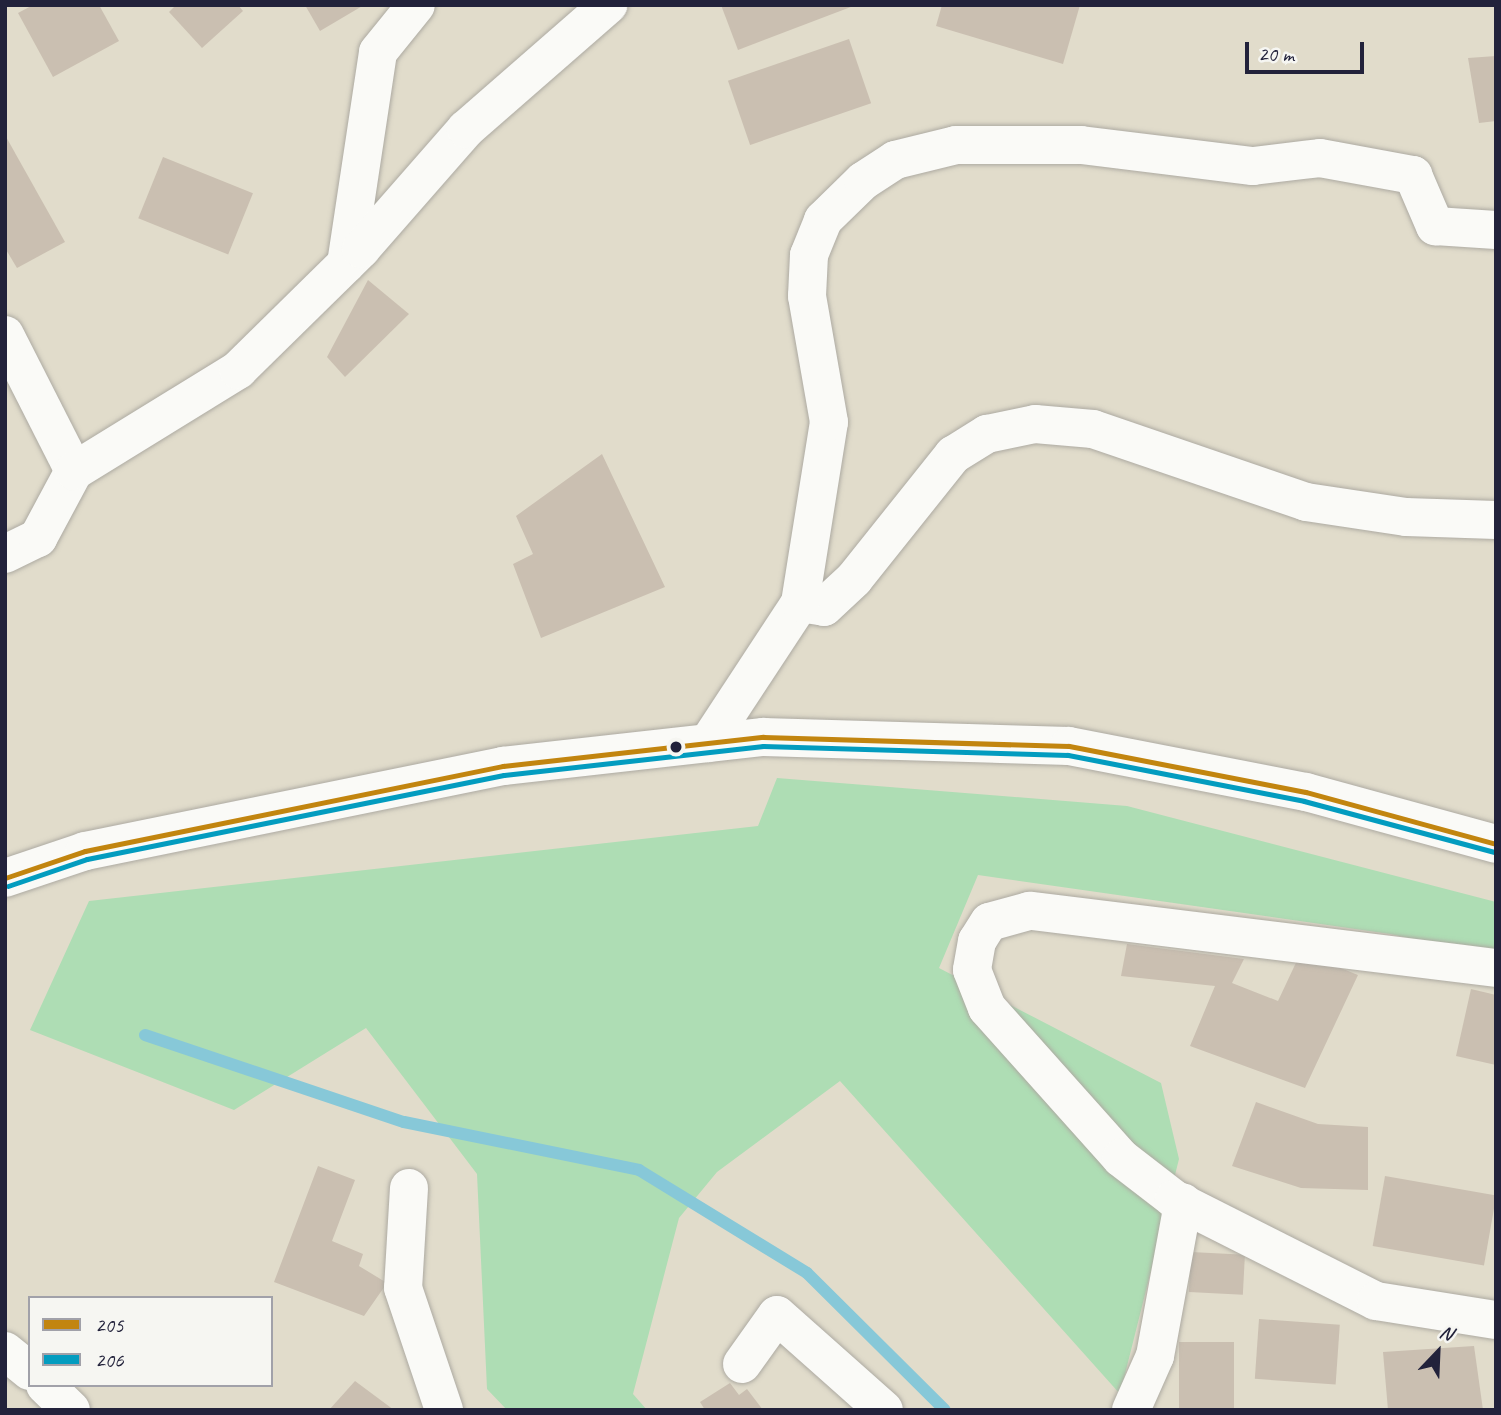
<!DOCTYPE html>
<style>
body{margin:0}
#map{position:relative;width:1501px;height:1415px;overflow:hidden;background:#e1dccb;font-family:Caveat,sans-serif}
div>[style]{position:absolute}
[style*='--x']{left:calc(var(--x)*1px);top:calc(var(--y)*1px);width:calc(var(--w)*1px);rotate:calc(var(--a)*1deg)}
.green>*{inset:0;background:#aeddb4}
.stream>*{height:12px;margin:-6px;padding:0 6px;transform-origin:6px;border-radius:6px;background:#87c8d8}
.building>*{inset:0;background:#cabfb1;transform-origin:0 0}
.roads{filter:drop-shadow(0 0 2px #adaaa2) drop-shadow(0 0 2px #adaaa2)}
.minor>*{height:38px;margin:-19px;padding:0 19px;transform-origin:19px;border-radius:19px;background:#fafaf7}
.major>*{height:38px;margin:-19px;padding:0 19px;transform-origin:19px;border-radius:19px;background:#fafaf7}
.bus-1>*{height:5px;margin:-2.5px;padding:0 2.5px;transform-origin:2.5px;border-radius:2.5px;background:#c2850f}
.bus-2>*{height:5px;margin:-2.5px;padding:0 2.5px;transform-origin:2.5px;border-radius:2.5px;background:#039cbf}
.dots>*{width:19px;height:19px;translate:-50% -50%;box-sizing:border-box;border:4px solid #f6f6f2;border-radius:50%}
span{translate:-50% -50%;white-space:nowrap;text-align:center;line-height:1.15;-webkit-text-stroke:6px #f6f6f2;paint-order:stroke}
.frame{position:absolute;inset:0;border:7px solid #22223b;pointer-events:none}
.legend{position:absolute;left:28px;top:1296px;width:245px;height:91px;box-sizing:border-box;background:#f6f6f2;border:2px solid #a1a1a9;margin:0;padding:9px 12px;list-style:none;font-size:21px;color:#22223b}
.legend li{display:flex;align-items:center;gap:14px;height:35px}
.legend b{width:35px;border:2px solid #a1a1a9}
.north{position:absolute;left:1403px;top:1317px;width:70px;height:70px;-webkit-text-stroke:5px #f6f6f2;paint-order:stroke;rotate:23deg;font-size:19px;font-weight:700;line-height:28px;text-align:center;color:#22223b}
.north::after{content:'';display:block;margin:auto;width:24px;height:32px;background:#22223b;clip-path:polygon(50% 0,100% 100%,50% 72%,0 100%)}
.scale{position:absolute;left:1245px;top:42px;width:119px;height:32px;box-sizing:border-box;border:4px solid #22223b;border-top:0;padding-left:9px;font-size:21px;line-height:24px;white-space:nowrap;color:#22223b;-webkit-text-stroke:5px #f6f6f2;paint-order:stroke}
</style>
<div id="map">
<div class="green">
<i style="clip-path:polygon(777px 778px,1127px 806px,1496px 902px,1496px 957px,1390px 934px,978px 875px,939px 968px,1161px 1083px,1179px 1159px,1120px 1394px,840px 1081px,717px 1172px,679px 1218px,633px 1394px,647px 1410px,507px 1410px,487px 1389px,477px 1174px,366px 1028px,234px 1110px,30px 1030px,89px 901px,758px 826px)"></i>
</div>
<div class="stream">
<i style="--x:145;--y:1035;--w:273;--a:18.6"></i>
<i style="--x:404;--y:1122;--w:240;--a:11.5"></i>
<i style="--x:639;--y:1170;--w:197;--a:31.5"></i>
<i style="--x:807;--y:1273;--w:194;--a:44.8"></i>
</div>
<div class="building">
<i style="clip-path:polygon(33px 5px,99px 5px,119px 41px,53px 77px,18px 13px)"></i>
<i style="clip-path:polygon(176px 5px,238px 5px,243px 11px,202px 48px,169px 12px)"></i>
<i style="clip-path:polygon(305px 5px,364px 5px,320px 31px)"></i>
<i style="clip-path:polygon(721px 5px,856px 5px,738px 50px)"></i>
<i style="clip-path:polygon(942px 5px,1080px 5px,1063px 64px,936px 26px)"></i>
<i style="left:849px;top:39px;width:68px;height:128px;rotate:71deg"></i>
<i style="clip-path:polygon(1496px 56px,1496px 121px,1479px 123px,1468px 58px)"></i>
<i style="clip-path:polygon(5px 135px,65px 242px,17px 268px,5px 248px)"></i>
<i style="left:163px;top:157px;width:97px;height:66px;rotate:22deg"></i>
<i style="clip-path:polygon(368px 280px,409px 314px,345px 377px,327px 357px)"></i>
<i style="clip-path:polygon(602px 454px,665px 587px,541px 638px,513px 564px,533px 554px,516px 516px)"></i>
<i style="clip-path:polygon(1127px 944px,1244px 959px,1232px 983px,1278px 1001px,1301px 952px,1358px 975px,1305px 1088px,1190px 1046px,1215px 986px,1121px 976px)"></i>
<i style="clip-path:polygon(1471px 989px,1496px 995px,1496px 1065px,1456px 1056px)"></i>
<i style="clip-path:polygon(1256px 1102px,1318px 1124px,1368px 1127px,1368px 1190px,1301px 1188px,1232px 1166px)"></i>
<i style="clip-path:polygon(318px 1166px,355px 1180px,332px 1241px,363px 1254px,359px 1266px,387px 1283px,364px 1316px,274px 1282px)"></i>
<i style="left:1385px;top:1176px;width:113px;height:71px;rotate:10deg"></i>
<i style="left:1191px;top:1252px;width:54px;height:40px;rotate:3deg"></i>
<i style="left:1259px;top:1319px;width:81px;height:60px;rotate:4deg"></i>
<i style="left:1179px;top:1342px;width:55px;height:68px"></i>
<i style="clip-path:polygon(1474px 1346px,1483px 1410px,1388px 1410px,1383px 1352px)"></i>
<i style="clip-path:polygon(355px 1381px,394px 1410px,329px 1410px)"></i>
<i style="clip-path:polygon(730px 1383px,739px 1395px,747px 1389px,763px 1410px,705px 1410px,700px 1402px)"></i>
</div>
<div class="roads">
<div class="minor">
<i style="--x:346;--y:264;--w:214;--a:-81.4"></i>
<i style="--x:378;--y:52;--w:60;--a:-51"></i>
<i style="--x:5;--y:335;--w:153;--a:63.1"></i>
<i style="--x:5;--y:554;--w:37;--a:-26"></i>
<i style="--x:38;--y:538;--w:76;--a:-61.8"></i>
<i style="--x:74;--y:471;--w:193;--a:-31.6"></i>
<i style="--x:238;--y:370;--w:173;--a:-44.5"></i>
<i style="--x:361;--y:249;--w:159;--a:-48.8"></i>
<i style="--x:466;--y:129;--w:189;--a:-41.1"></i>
<i style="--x:800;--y:603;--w:24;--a:9"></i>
<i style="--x:824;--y:607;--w:41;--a:-43"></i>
<i style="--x:854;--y:579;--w:159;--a:-51.4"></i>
<i style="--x:953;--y:455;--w:40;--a:-32"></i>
<i style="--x:987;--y:434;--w:49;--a:-11.8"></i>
<i style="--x:1035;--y:424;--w:58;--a:4.9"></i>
<i style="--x:1093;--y:429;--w:225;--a:18.9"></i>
<i style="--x:1306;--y:502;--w:101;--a:8.5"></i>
<i style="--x:1406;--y:517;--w:90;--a:1.9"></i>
<i style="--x:708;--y:743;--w:168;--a:-56.7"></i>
<i style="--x:800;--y:603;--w:183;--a:-80.9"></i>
<i style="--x:829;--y:422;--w:128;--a:-99.9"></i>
<i style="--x:807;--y:296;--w:41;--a:-87.2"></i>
<i style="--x:809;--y:255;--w:38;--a:-68"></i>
<i style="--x:823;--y:220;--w:56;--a:-44.3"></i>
<i style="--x:863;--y:181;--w:38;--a:-33"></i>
<i style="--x:895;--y:160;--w:63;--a:-13.8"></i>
<i style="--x:956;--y:145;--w:125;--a:0"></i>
<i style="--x:1081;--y:145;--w:173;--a:7"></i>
<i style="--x:1253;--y:166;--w:67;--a:-6.8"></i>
<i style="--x:1320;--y:158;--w:95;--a:10.4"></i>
<i style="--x:1413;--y:175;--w:56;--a:66.7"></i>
<i style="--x:1435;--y:226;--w:61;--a:3.8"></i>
<i style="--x:1496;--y:968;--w:470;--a:-173"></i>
<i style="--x:1029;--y:911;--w:41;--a:164.6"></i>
<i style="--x:989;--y:922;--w:22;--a:122"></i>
<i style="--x:977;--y:941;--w:29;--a:100"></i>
<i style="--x:972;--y:970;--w:41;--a:68.5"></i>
<i style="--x:987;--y:1008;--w:201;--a:48.2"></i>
<i style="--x:1121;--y:1158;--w:67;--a:37.7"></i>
<i style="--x:1174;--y:1199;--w:226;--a:26.8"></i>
<i style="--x:1376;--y:1301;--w:121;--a:9"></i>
<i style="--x:409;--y:1188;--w:100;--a:93.4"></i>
<i style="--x:403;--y:1288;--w:129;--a:71.4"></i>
<i style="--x:5;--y:1351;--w:32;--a:39"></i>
<i style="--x:742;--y:1364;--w:60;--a:-54.5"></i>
<i style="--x:777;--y:1315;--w:143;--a:41.6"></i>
<i style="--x:45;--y:1385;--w:36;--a:44"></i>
<i style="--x:1131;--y:1410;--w:59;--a:-66"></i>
<i style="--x:1155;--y:1356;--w:156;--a:-79.6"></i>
</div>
<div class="major">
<i style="--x:5;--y:878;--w:84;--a:-18.6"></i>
<i style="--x:85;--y:851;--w:427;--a:-11.5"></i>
<i style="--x:503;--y:766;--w:262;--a:-6.4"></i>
<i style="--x:763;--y:737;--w:306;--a:1.7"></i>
<i style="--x:1069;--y:746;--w:241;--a:11"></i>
<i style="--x:1306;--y:792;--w:197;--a:15.3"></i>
</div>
</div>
<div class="bus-1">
<i style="--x:5;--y:878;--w:84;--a:-18.6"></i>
<i style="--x:85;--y:851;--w:427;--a:-11.5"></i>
<i style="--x:503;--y:766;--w:262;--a:-6.4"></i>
<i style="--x:763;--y:737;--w:306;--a:1.7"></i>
<i style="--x:1069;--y:746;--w:241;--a:11"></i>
<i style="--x:1306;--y:792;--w:197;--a:15.3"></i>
</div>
<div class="bus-2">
<i style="--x:8;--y:886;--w:83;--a:-18.9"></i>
<i style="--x:87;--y:859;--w:425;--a:-11.4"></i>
<i style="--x:504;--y:775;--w:261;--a:-6.4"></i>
<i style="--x:763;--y:746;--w:305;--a:1.7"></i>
<i style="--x:1068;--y:755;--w:240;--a:11"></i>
<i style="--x:1304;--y:801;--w:197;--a:15"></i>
</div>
<div class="dots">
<i style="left:676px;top:747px;background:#22223b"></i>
</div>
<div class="frame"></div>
<ul class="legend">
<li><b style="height:9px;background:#c2850f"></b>205</li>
<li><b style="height:9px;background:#039cbf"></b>206</li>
</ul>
<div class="north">N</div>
<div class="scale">20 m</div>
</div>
